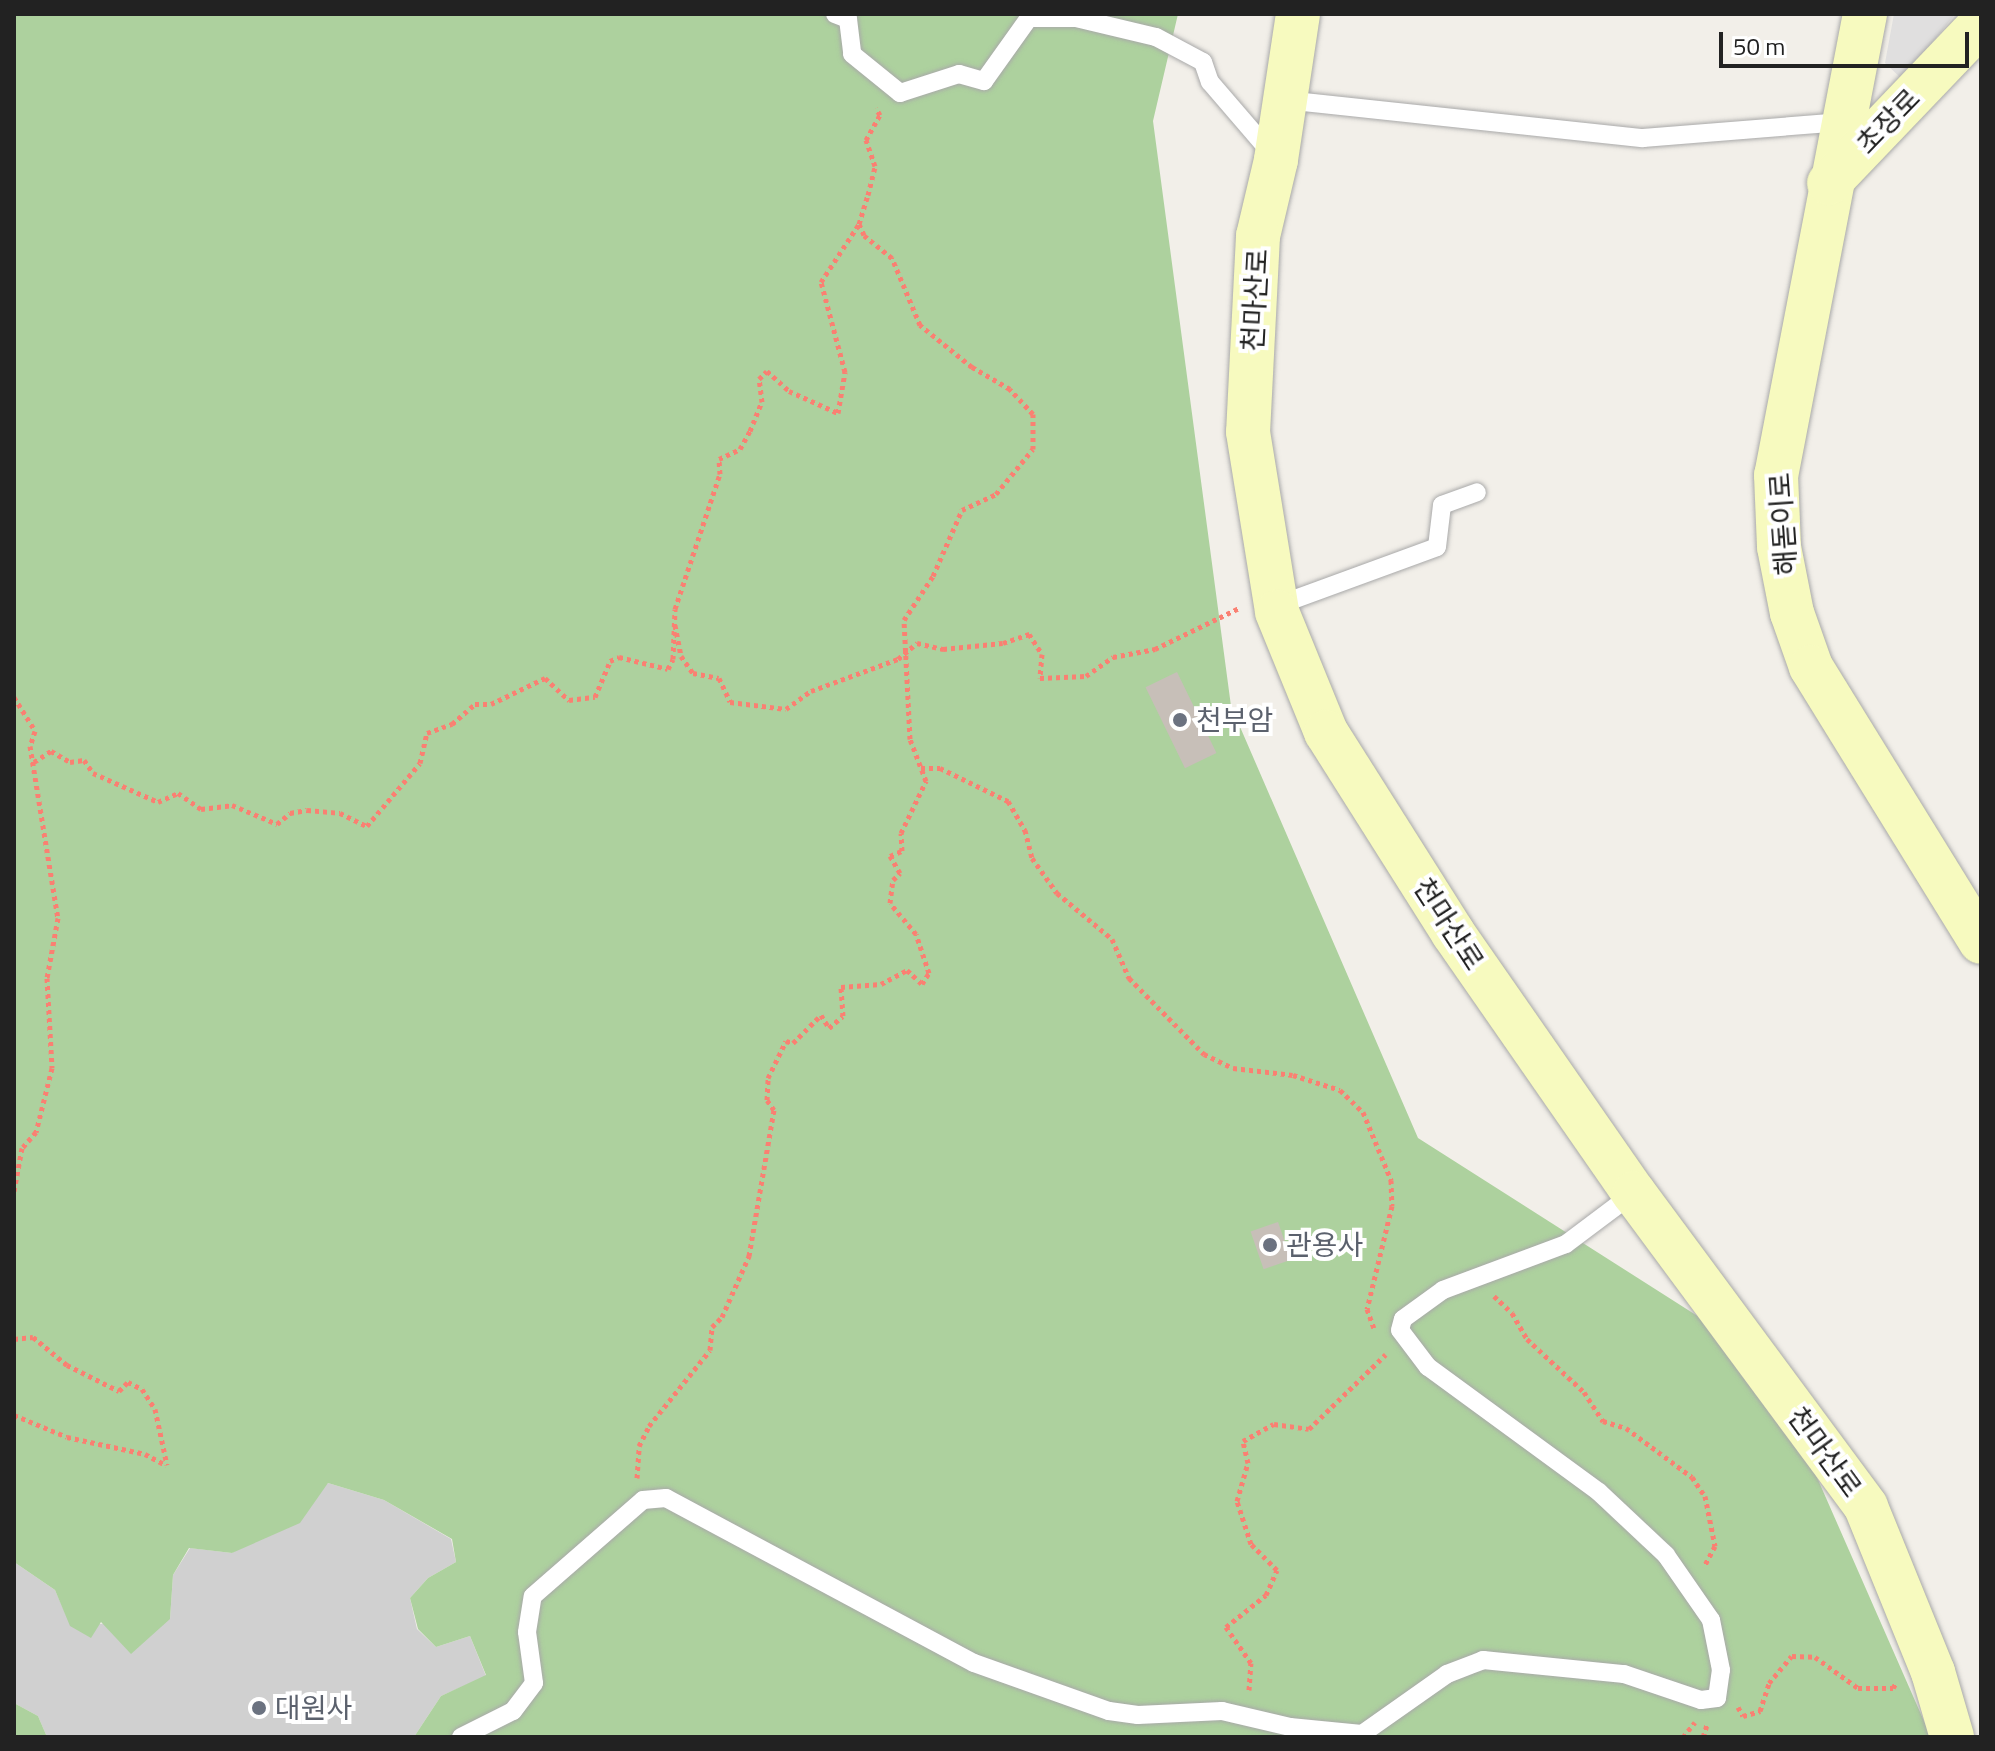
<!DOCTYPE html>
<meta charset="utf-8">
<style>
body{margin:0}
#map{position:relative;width:1995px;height:1751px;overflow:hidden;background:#f2efe9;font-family:"Titillium Web","Noto Sans KR",sans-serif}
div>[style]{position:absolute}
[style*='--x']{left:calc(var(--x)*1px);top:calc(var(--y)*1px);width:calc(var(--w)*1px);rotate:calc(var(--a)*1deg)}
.residential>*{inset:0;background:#e0dfdf}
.religious>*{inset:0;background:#d0d0d0}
.forest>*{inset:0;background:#add19e}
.building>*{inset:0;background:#c7bfb8;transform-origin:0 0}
.path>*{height:5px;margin-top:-2.5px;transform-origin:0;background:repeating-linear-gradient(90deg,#fa8072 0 4px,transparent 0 8px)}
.roads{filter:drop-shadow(0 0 2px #a9a9a9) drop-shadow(0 0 2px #a9a9a9)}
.lane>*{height:18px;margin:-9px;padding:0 9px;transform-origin:9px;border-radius:9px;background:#fff}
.secondary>*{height:44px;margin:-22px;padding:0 22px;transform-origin:22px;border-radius:22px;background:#f7fabf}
.dots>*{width:22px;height:22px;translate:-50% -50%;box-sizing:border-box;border:4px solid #fff;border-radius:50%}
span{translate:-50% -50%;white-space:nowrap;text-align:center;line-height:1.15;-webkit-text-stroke:8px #fff;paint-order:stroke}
.street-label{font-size:28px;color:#222}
.worship-label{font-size:28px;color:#5b616d}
.left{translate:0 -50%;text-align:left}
.frame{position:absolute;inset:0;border:16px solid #222;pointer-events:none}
.scale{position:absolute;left:1719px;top:32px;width:250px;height:36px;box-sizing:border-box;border:4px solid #222;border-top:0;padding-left:10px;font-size:24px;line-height:28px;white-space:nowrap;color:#222;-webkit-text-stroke:6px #fff;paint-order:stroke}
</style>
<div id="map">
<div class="residential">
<i style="clip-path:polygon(1894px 14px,1955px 14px,1903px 80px,1885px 63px)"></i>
</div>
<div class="religious">
<i style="clip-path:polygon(328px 1483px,384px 1500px,451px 1539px,456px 1562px,428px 1578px,410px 1598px,417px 1629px,436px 1647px,470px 1636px,486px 1676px,441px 1696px,414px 1737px,47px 1737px,38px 1716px,14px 1703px,14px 1562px,55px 1590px,71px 1626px,170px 1619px,173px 1575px,190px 1548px,232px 1553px)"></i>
</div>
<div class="forest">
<i style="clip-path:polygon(14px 14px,1178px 14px,1153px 121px,1231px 706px,1418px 1138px,1765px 1359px,1931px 1737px,414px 1737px,441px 1696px,486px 1675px,470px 1636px,436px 1647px,418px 1629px,410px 1598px,428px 1578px,456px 1562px,452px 1539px,384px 1500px,328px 1483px,300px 1523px,232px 1553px,189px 1548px,173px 1575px,170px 1619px,131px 1654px,101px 1622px,91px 1638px,70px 1626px,55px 1590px,14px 1562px)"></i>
<i style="clip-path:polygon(14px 1703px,38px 1716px,47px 1737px,14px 1737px)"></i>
</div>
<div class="building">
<i style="left:1177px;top:672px;width:90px;height:35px;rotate:64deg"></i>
<i style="left:1278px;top:1222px;width:40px;height:29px;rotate:71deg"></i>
</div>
<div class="path">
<i style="--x:675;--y:625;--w:32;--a:79"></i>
<i style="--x:681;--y:656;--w:21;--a:55"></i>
<i style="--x:693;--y:673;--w:26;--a:11"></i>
<i style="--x:719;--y:678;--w:26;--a:65"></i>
<i style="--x:730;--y:702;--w:56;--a:7.1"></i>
<i style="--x:786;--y:709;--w:31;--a:-36"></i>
<i style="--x:811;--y:691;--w:93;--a:-20.2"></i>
<i style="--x:898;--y:659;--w:25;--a:-40"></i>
<i style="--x:917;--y:643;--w:27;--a:13"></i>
<i style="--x:943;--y:649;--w:60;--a:-5.7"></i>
<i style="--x:1003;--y:643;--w:28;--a:-19"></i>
<i style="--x:1029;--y:634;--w:24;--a:57"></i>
<i style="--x:1042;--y:654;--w:24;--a:95"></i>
<i style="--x:1040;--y:678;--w:46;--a:-2.5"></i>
<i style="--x:1086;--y:676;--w:33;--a:-35"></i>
<i style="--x:1113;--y:657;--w:43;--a:-10.8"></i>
<i style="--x:1155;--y:649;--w:93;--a:-26"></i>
<i style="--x:14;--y:697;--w:40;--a:58"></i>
<i style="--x:35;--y:731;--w:16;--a:108"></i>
<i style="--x:30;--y:746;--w:174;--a:80.8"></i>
<i style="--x:58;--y:918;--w:61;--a:100.4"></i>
<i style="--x:47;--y:978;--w:90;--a:86.8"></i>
<i style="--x:52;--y:1068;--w:66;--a:104"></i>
<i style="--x:36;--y:1132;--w:21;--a:131"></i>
<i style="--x:22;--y:1148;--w:44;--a:100.5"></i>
<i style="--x:34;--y:762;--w:20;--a:-33"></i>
<i style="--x:51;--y:751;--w:22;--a:30"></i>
<i style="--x:70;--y:762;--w:14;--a:-8"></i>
<i style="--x:84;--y:760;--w:16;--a:55"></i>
<i style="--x:93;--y:773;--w:71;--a:24"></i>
<i style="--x:158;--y:802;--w:22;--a:-24"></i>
<i style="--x:178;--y:793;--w:28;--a:35"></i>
<i style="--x:201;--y:809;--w:31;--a:-7"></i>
<i style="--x:232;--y:805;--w:49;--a:22.9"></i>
<i style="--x:277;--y:824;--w:17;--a:-40"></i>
<i style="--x:290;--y:813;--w:17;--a:-10"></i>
<i style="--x:307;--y:810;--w:33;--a:5"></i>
<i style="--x:340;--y:813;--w:30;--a:26"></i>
<i style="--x:367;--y:826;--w:82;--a:-49.9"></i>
<i style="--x:420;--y:763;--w:31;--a:-77"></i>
<i style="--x:427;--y:733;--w:27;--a:-20"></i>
<i style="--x:452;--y:724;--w:30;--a:-41"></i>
<i style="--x:475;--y:704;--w:16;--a:0"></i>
<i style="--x:491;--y:704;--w:60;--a:-25.7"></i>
<i style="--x:545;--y:678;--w:33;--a:43"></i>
<i style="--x:569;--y:700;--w:26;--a:-7"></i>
<i style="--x:595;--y:697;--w:39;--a:-67"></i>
<i style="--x:610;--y:661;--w:10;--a:-24"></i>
<i style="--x:619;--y:657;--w:50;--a:13.8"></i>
<i style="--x:668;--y:669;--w:11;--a:-63"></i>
<i style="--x:673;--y:659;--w:50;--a:-87.7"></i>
<i style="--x:675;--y:609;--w:142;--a:-71.6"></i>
<i style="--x:720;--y:474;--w:15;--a:-94"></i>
<i style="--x:719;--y:459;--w:23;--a:-25"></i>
<i style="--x:740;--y:449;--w:21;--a:-61"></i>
<i style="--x:750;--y:431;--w:31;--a:-68"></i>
<i style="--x:762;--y:402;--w:23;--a:-97"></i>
<i style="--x:759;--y:379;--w:11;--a:-45"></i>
<i style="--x:767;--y:371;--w:30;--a:42"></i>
<i style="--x:789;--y:391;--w:54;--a:24.2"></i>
<i style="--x:838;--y:413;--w:42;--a:-80.3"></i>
<i style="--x:845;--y:372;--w:93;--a:-104.9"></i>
<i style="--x:821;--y:282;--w:69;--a:-56.8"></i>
<i style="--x:859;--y:224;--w:30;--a:-73"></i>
<i style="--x:868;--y:195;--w:30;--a:-76"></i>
<i style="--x:875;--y:166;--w:28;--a:-109"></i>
<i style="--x:866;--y:140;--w:29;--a:-61"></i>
<i style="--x:880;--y:115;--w:8;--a:-120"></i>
<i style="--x:921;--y:768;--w:19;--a:0"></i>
<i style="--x:940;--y:768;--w:76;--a:25.9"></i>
<i style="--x:1008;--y:801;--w:34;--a:60"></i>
<i style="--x:1025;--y:830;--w:29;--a:76"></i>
<i style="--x:1032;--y:858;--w:43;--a:54.5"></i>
<i style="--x:1057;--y:893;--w:72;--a:39.9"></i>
<i style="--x:1112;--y:939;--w:43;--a:66.4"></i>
<i style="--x:1129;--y:978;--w:107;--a:45.4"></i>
<i style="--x:1204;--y:1054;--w:32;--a:26"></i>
<i style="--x:1233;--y:1068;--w:60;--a:6.7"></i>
<i style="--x:1293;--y:1075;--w:49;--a:17.7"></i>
<i style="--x:1340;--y:1090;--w:32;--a:44"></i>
<i style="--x:1363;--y:1112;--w:74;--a:67.6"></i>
<i style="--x:1391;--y:1180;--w:26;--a:88"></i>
<i style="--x:1392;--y:1206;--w:106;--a:103.6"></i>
<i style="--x:1367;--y:1309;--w:20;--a:70"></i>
<i style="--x:1494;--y:1296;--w:25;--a:43"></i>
<i style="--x:1512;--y:1313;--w:30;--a:60"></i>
<i style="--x:1527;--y:1339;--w:78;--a:42.9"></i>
<i style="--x:1584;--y:1392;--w:35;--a:57"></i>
<i style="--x:1603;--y:1421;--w:24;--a:17"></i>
<i style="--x:1626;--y:1428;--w:82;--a:36.6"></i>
<i style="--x:1692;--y:1477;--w:23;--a:56"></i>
<i style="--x:1705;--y:1496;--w:51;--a:78.7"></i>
<i style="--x:1715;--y:1546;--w:24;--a:118"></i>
<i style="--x:14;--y:1339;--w:19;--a:-6"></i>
<i style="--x:33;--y:1337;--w:44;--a:39.5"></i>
<i style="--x:67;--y:1365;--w:58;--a:26.6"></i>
<i style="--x:119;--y:1391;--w:13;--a:-45"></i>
<i style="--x:128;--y:1382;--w:16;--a:27"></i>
<i style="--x:142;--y:1389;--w:24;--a:57"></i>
<i style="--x:155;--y:1409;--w:57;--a:77.9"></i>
<i style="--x:14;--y:1415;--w:57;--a:22.5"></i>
<i style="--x:67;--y:1437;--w:80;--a:12.3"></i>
<i style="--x:145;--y:1454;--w:24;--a:28"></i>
<i style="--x:637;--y:1478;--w:32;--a:-86"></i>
<i style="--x:639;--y:1446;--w:22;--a:-63"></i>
<i style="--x:649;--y:1426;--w:97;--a:-51.2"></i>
<i style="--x:710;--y:1350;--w:23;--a:-85"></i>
<i style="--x:712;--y:1327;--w:14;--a:-45"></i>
<i style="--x:722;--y:1317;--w:67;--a:-66.1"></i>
<i style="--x:749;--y:1256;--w:148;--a:-80.3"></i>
<i style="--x:774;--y:1110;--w:12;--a:-125"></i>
<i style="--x:767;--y:1100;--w:22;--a:-87"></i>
<i style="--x:768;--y:1078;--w:41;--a:-64.1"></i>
<i style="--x:786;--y:1041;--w:7;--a:16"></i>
<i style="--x:793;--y:1043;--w:40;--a:-45"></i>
<i style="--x:821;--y:1015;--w:15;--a:58"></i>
<i style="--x:829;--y:1028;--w:18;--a:-41"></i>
<i style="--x:843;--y:1016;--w:29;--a:-94"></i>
<i style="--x:841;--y:987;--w:40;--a:-4.3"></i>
<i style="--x:881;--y:984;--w:30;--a:-28"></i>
<i style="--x:907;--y:970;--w:21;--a:43"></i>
<i style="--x:922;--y:984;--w:13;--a:-58"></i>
<i style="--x:929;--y:973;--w:41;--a:-108.4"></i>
<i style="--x:916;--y:934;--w:40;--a:-130"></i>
<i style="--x:890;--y:903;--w:23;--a:-83"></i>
<i style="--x:893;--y:880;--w:10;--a:-45"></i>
<i style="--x:900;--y:873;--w:20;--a:-120"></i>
<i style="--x:890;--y:856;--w:13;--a:-23"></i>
<i style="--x:902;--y:851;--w:18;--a:-93"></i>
<i style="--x:901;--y:833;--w:58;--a:-64.3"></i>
<i style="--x:926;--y:781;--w:45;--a:-110.9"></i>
<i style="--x:910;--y:739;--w:119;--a:-92.9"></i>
<i style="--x:904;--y:620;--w:53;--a:-56.6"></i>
<i style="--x:933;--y:576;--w:72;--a:-66.3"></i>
<i style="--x:962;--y:510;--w:38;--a:-25"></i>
<i style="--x:996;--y:494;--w:58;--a:-50.6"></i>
<i style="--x:1033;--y:449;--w:35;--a:-90"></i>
<i style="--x:1033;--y:414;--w:34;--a:-133"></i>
<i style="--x:1010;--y:389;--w:44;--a:-149.9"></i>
<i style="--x:972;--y:367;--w:67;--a:-141.1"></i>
<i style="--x:920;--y:325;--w:73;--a:-112.7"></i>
<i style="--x:892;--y:258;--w:36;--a:-141"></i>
<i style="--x:864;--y:235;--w:12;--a:-114"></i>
<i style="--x:1249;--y:1690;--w:27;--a:-86"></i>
<i style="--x:1251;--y:1663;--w:44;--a:-124.8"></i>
<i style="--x:1226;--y:1627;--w:51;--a:-38.7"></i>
<i style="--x:1266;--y:1595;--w:27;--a:-66"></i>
<i style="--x:1277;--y:1570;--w:37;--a:-135"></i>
<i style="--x:1251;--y:1544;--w:45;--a:-108"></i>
<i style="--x:1237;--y:1501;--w:40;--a:-74"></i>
<i style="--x:1248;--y:1463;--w:23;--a:-103"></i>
<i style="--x:1243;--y:1441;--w:35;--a:-29"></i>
<i style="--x:1274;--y:1424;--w:35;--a:8"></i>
<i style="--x:1309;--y:1429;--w:107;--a:-44.2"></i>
<i style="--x:1738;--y:1707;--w:10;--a:61"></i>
<i style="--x:1743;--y:1716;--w:18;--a:-16"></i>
<i style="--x:1760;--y:1711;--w:29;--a:-72"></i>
<i style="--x:1769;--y:1683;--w:35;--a:-50"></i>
<i style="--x:1792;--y:1656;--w:23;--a:2"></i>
<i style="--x:1815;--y:1657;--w:53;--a:35.8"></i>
<i style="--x:1858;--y:1688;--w:35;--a:0"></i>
<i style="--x:1893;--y:1688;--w:6;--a:-59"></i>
<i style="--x:1683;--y:1737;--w:19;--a:-51"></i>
<i style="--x:1703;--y:1737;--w:13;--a:-72"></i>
</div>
<div class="roads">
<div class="lane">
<i style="--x:835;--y:14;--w:14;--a:21"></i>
<i style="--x:848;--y:19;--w:35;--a:83"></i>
<i style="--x:852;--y:54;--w:62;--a:39.1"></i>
<i style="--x:900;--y:93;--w:62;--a:-17.9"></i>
<i style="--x:959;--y:74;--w:26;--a:16"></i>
<i style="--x:984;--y:81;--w:77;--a:-54.5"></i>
<i style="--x:1029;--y:18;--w:47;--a:0"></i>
<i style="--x:1076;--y:18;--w:82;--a:13.4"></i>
<i style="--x:1156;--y:37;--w:53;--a:28"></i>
<i style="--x:1203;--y:62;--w:21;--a:71"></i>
<i style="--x:1210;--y:82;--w:95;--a:49.3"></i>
<i style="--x:1285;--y:100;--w:360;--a:6.1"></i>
<i style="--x:1643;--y:138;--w:200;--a:-4.6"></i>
<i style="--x:1276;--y:606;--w:171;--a:-20.1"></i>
<i style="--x:1437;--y:547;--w:42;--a:-83.2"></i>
<i style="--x:1442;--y:505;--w:37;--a:-20"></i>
<i style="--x:461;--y:1737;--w:58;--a:-26.6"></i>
<i style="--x:513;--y:1711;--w:35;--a:-53"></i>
<i style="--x:534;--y:1683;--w:51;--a:-97.8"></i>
<i style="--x:527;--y:1632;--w:36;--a:-81"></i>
<i style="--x:533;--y:1596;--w:146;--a:-41.1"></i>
<i style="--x:643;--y:1500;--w:23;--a:-5"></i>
<i style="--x:666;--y:1498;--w:349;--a:28.2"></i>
<i style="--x:974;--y:1663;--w:143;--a:19.6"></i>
<i style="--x:1109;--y:1711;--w:29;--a:8"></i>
<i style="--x:1138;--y:1715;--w:84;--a:-2.7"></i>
<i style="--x:1222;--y:1711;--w:70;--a:13.2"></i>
<i style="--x:1290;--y:1727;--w:72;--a:5.6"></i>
<i style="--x:1362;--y:1734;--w:104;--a:-35.2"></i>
<i style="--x:1447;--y:1674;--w:39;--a:-21"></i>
<i style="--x:1483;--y:1660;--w:142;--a:5.7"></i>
<i style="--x:1624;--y:1674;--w:81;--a:18.7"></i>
<i style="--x:1701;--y:1700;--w:16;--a:-7"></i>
<i style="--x:1717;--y:1698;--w:28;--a:-82"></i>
<i style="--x:1721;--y:1670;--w:51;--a:-101.3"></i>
<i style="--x:1711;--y:1620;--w:79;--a:-124.7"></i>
<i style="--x:1666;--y:1555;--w:92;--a:-136.8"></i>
<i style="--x:1599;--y:1492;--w:212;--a:-143.8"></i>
<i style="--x:1428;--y:1367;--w:46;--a:-127.1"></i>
<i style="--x:1400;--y:1330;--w:11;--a:-75"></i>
<i style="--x:1403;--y:1319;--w:49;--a:-35.9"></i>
<i style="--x:1443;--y:1290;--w:131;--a:-20.5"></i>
<i style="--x:1566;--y:1244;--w:85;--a:-36.9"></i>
</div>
<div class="secondary">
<i style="--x:1298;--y:14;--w:148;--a:98.6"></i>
<i style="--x:1276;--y:160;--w:78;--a:103.3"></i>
<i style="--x:1258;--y:236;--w:196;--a:92.9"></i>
<i style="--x:1248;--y:432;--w:182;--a:80.8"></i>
<i style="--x:1277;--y:612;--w:130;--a:67.8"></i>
<i style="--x:1326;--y:732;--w:238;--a:57.7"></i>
<i style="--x:1453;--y:933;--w:317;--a:55.2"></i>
<i style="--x:1634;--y:1193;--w:390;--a:53.5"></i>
<i style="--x:1866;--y:1507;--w:178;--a:67.9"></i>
<i style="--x:1933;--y:1672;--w:68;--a:73.7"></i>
<i style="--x:1865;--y:14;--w:470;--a:100.9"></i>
<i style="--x:1776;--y:475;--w:72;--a:87.6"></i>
<i style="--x:1779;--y:547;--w:67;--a:78.9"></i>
<i style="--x:1792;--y:613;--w:57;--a:70.6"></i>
<i style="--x:1811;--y:667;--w:323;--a:58.3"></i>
<i style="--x:1829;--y:183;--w:220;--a:-46.3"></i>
</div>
</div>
<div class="dots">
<i style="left:1180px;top:720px;background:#6b7280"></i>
<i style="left:1270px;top:1245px;background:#6b7280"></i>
<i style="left:259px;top:1708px;background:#6b7280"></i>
</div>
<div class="street-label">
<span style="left:1888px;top:121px;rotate:-46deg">초장로</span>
<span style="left:1255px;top:300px;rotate:-87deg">천마산로</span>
<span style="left:1783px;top:524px;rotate:-94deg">해돋이로</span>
<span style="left:1449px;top:924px;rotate:57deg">천마산로</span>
<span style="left:1825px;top:1452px;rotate:54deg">천마산로</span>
</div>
<div class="worship-label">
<span class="left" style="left:1196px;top:720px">천부암</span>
<span class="left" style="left:1286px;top:1245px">관용사</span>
<span class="left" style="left:275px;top:1708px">대원사</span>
</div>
<div class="frame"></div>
<div class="scale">50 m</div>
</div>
